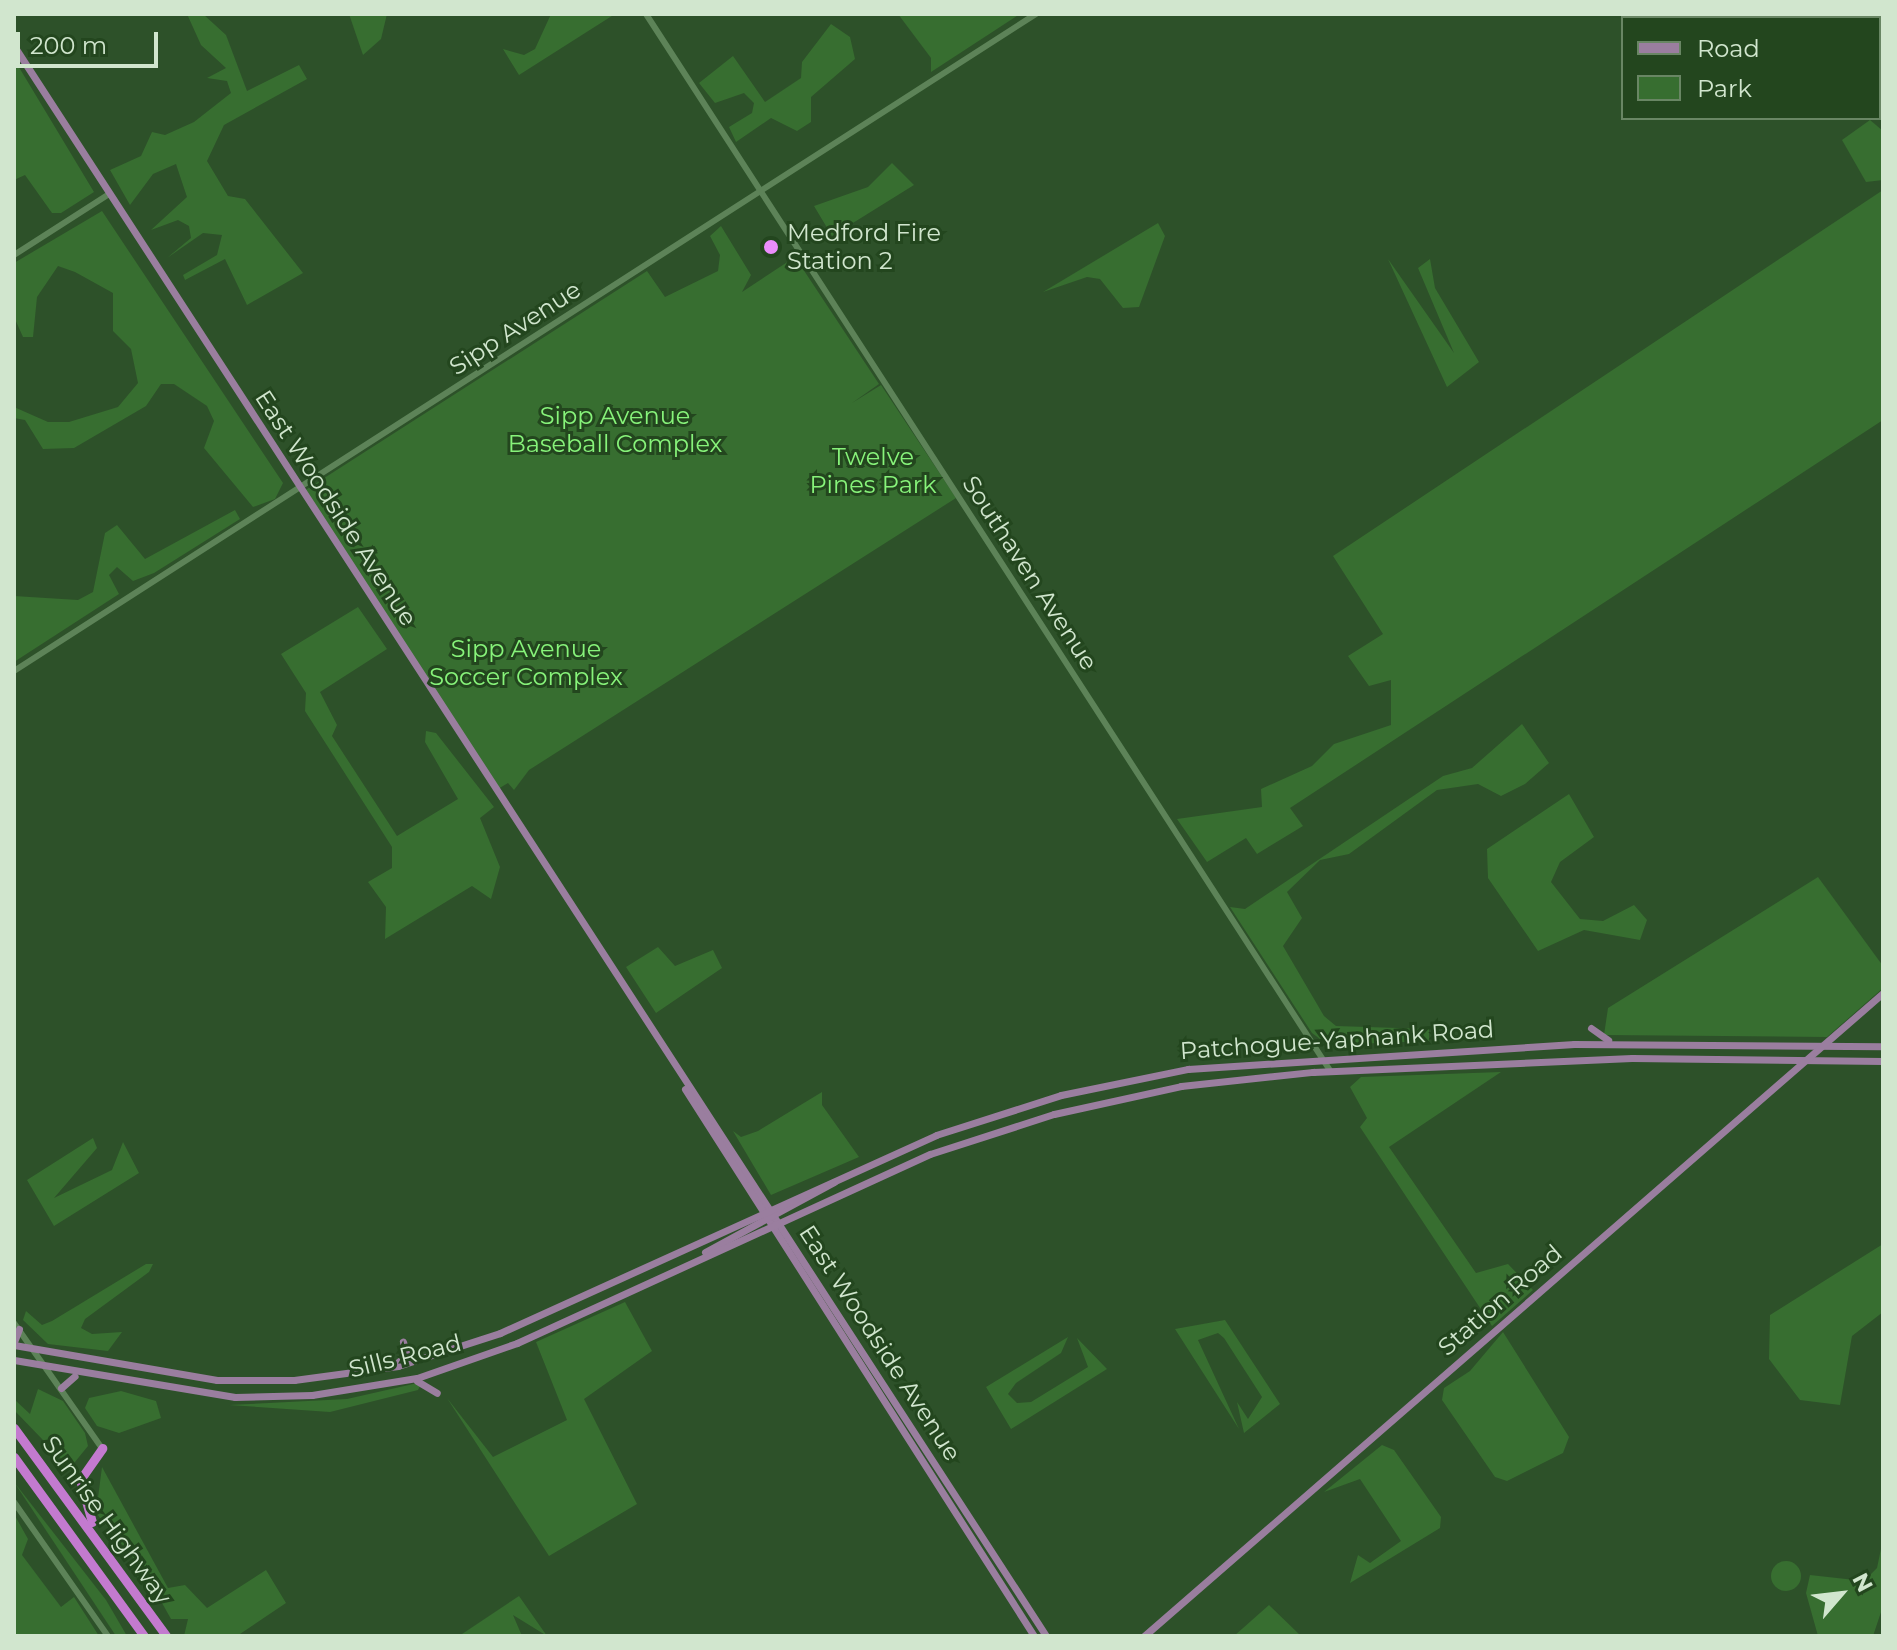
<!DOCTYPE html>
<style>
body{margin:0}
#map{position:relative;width:1897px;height:1650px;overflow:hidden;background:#2d5129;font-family:Montserrat,sans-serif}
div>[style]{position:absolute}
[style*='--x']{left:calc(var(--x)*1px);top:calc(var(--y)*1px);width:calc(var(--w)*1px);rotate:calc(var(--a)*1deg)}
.green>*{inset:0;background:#376e30}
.round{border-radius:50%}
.minor>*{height:6px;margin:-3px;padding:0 3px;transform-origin:3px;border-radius:3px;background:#5d8358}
.major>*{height:7px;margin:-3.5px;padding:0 3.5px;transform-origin:3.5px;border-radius:3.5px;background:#9a7e9f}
.highway>*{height:9px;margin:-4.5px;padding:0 4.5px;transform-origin:4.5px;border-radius:4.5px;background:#c37acf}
.dots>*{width:22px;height:22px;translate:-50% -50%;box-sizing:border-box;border:4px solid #23461e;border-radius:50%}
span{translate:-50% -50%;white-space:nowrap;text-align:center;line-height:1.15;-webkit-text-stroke:6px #23461e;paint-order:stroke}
.poi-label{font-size:24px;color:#d1e6ce}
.left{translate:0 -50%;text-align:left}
.street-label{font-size:24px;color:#d1e6ce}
.park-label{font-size:24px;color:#87f37a}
.frame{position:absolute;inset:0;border:16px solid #d1e6ce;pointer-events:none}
.legend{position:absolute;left:1621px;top:16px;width:260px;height:104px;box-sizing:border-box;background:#23461e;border:2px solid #698664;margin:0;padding:10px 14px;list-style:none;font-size:24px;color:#d1e6ce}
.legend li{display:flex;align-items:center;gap:16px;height:40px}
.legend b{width:40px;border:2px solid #698664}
.north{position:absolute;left:1801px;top:1554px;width:80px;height:80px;-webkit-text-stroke:6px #23461e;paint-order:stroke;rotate:62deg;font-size:22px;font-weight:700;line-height:32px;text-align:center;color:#d1e6ce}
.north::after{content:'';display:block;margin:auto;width:28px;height:36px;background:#d1e6ce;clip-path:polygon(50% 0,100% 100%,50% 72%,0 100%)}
.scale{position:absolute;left:16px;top:32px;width:142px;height:36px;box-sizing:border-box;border:4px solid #d1e6ce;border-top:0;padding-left:10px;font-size:24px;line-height:28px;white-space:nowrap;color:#d1e6ce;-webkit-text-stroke:6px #23461e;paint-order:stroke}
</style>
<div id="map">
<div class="green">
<i style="clip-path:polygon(187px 14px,203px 14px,226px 35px,247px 91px,299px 65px,307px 79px,224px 125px,207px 161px,228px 196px,245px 199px,303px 273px,247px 305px,225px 259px,185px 280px,183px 275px,217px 255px,222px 235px,203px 233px,167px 258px,191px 238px,189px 226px,178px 220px,151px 230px,187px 197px,176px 164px,153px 174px,130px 205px,110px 170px,141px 156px,152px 132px,165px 135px,194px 122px,231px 93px,227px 81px,207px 78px,226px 68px,201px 45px)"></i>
<i style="clip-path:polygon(349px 14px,387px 14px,381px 39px,363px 55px)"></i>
<i style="clip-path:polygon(551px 14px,615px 14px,519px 75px,503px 49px,524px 55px,535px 49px)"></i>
<i style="clip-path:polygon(898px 14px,1020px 14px,931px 72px,931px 58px)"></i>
<i style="clip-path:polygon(831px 24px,850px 37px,855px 59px,811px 97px,811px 122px,797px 131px,771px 118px,736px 142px,729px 127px,752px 113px,754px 103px,744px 93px,715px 103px,699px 83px,733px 56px,765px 102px,801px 78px,802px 62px)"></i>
<i style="clip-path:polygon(14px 59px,94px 192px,61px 213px,52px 213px,25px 175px,14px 180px)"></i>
<i style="clip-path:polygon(1870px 120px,1883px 131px,1883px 180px,1866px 182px,1842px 140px)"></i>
<i style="clip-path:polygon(892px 163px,914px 185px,832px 236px,814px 206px,868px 187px)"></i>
<i style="clip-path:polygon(1883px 190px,1883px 420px,1290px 808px,1303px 826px,1257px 854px,1246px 838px,1207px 862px,1177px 819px,1262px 807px,1261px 789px,1312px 766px,1334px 744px,1391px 725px,1391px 680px,1369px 686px,1348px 656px,1383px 634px,1333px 556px)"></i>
<i style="clip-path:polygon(102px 211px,283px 483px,275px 499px,253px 507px,204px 448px,214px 421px,207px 406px,174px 384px,161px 384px,146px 406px,74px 448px,43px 449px,25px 420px,14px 418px,14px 407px,48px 422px,69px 422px,118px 407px,138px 383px,131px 349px,113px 331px,113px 293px,75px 272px,58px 266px,37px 297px,33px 337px,23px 337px,14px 317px,14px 263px)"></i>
<i style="clip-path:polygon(1158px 223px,1165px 236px,1139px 307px,1123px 308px,1100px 279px,1087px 277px,1043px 292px)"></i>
<i style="clip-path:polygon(721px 226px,751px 275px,742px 292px,795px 257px,879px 384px,852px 403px,881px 385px,956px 498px,529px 770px,514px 790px,508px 783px,498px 789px,304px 491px,647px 271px,665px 297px,718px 271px,720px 255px,710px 236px)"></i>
<i style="clip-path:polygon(1388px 259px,1454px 353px,1418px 268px,1430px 259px,1435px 288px,1479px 362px,1447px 387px)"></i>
<i style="clip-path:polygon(235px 510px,240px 519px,154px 573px,133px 581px,117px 567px,109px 575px,119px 594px,14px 662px,14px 596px,78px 600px,93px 592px,105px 533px,117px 525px,145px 559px)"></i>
<i style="clip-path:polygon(358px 607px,387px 649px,320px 692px,337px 725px,332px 736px,397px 836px,458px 799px,425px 742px,426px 731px,436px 733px,494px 807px,480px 818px,500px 867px,491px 899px,472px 886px,385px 939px,386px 907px,368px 882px,392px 868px,392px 847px,305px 711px,306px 693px,281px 654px)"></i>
<i style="clip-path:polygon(1522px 724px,1549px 763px,1525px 784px,1501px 796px,1478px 784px,1437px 790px,1349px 854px,1320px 860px,1287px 892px,1302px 918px,1283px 946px,1324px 1016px,1336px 1026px,1429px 1029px,1429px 1041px,1328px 1045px,1312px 1033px,1230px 907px,1245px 909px,1443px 776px,1472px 768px)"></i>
<i style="clip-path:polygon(1569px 794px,1594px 837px,1560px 862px,1551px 882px,1580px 919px,1603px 921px,1634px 905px,1647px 920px,1640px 940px,1584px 930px,1538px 951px,1488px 878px,1487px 849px)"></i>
<i style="clip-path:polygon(1818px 877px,1883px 966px,1883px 988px,1827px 1037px,1604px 1035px,1608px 1008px)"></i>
<i style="clip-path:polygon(658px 947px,675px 966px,713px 950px,722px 968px,656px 1013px,626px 967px)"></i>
<i style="clip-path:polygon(1501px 1072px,1389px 1147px,1476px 1273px,1508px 1264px,1533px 1290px,1492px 1326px,1360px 1127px,1367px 1118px,1350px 1087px,1361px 1077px)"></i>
<i style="clip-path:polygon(822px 1092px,822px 1105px,859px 1157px,771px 1195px,733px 1131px,741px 1137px,758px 1131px)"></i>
<i style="clip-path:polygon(93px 1138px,97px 1148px,54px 1198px,112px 1170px,123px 1142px,139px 1173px,54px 1226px,27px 1180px)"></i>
<i style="clip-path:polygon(1883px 1244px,1883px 1312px,1852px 1336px,1840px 1405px,1800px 1400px,1769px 1359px,1770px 1315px)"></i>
<i style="clip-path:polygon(146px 1264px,153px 1264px,149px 1272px,85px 1319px,81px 1328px,92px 1334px,122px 1332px,108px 1351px,48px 1344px,23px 1320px,26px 1311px,42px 1325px,52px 1321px)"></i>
<i style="clip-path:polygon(625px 1302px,652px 1351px,584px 1399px,637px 1504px,549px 1556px,447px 1398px,493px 1457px,567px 1420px,536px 1342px)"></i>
<i style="clip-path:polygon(1225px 1320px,1280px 1404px,1244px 1433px,1237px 1402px,1248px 1419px,1262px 1397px,1224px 1338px,1218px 1333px,1198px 1340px,1239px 1429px,1175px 1329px)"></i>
<i style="clip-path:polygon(1503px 1332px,1569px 1437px,1563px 1453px,1507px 1481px,1495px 1477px,1442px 1400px,1444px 1388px,1470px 1371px)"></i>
<i style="clip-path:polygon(1068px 1337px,1061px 1353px,1016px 1383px,1008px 1394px,1017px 1403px,1031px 1402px,1088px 1367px,1077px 1338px,1107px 1369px,1011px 1429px,986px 1387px)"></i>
<i style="clip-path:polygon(422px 1382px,418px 1390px,330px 1412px,229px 1405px,347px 1399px)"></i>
<i style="clip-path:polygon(38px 1389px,63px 1401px,85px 1433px,88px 1446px,70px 1468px,14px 1410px,14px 1399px,30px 1414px)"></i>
<i style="clip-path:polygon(121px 1391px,156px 1401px,161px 1418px,119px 1433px,97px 1426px,85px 1408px,89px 1398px)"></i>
<i style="clip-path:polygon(1382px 1445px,1394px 1450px,1441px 1517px,1440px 1528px,1350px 1583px,1358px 1555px,1370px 1563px,1401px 1541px,1360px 1479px,1324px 1492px)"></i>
<i style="clip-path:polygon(102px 1467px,168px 1588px,185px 1585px,207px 1608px,266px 1570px,286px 1603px,237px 1636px,184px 1636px,188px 1619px,171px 1619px,144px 1571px,96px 1513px)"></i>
<i style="clip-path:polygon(14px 1482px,106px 1600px,127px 1636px,116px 1636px)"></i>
<i style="clip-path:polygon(14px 1514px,28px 1539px,22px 1555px,61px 1607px,74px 1597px,99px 1636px,14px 1636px)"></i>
<i style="clip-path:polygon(1883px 1539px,1883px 1606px,1873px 1636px,1818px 1636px,1806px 1593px,1810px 1575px,1864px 1581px,1877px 1568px)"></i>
<i class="round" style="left:1771px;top:1561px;width:30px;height:30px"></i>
<i style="clip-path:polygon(519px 1596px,547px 1636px,513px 1615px,522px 1636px,459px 1636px)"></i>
<i style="clip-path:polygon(1269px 1605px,1301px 1636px,1234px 1636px)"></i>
</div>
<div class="minor">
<i style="--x:646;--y:14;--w:1260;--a:57.08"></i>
<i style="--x:14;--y:255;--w:113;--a:-32.7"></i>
<i style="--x:14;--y:671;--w:1215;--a:-32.74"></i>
<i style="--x:14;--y:1323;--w:153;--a:54.9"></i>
<i style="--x:14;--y:1502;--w:164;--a:55"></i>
</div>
<div class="major">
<i style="--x:14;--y:46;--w:1896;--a:57.01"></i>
<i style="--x:1591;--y:1028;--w:21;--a:35"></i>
<i style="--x:685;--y:1089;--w:649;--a:57.46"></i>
<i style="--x:705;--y:1252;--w:147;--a:-28.5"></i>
<i style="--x:14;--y:1342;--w:14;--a:-69"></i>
<i style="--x:14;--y:1345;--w:206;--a:9.8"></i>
<i style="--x:217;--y:1380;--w:77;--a:0"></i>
<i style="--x:294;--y:1380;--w:105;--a:-7.7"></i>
<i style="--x:398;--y:1366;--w:107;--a:-17.9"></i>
<i style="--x:500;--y:1333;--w:479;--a:-24.4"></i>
<i style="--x:936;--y:1135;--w:131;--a:-17.7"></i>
<i style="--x:1061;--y:1095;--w:130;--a:-11.6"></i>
<i style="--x:1188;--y:1069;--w:387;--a:-3.7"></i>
<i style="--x:1574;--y:1044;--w:309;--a:0.4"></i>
<i style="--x:14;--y:1360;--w:224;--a:9.5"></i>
<i style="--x:235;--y:1397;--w:77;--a:-1.5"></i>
<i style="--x:312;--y:1395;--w:106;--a:-9.2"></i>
<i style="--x:417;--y:1378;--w:106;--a:-19.3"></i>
<i style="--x:517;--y:1343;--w:454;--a:-24.6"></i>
<i style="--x:930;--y:1154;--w:130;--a:-17.9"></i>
<i style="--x:1054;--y:1114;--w:130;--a:-12.4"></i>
<i style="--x:1181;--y:1086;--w:133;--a:-6.1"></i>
<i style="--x:1313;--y:1072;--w:319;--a:-2.5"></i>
<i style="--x:1632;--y:1058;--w:251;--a:0.7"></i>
<i style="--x:398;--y:1362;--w:11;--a:-38"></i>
<i style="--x:407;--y:1355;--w:14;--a:-107"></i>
<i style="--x:417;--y:1381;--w:23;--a:31"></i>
<i style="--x:61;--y:1388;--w:18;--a:-41"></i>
<i style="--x:1144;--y:1636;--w:980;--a:-41.03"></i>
</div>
<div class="highway">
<i style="--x:14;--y:1428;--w:258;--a:53.8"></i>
<i style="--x:14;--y:1457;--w:221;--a:54"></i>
<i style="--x:92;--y:1522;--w:44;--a:-105.9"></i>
<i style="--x:80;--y:1480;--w:39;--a:-55"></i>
</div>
<div class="dots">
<i style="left:771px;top:247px;background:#eb8dfb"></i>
</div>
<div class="poi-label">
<span class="left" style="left:787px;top:247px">Medford Fire<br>Station 2</span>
</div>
<div class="street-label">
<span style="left:515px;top:328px;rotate:-33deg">Sipp Avenue</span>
<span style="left:336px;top:508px;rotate:57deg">East Woodside Avenue</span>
<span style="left:1030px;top:573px;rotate:57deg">Southaven Avenue</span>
<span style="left:1337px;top:1040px;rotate:-4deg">Patchogue-Yaphank Road</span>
<span style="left:1500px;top:1300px;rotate:-41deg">Station Road</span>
<span style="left:880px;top:1343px;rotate:57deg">East Woodside Avenue</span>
<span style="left:405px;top:1356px;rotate:-14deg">Sills Road</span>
<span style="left:107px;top:1520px;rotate:54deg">Sunrise Highway</span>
</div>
<div class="park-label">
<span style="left:615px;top:430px">Sipp Avenue<br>Baseball Complex</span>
<span style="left:873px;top:471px">Twelve<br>Pines Park</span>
<span style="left:526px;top:663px">Sipp Avenue<br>Soccer Complex</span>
</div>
<div class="frame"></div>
<ul class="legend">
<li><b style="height:10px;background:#9a7e9f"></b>Road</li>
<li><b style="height:22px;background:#376e30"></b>Park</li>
</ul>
<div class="north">N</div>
<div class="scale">200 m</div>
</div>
